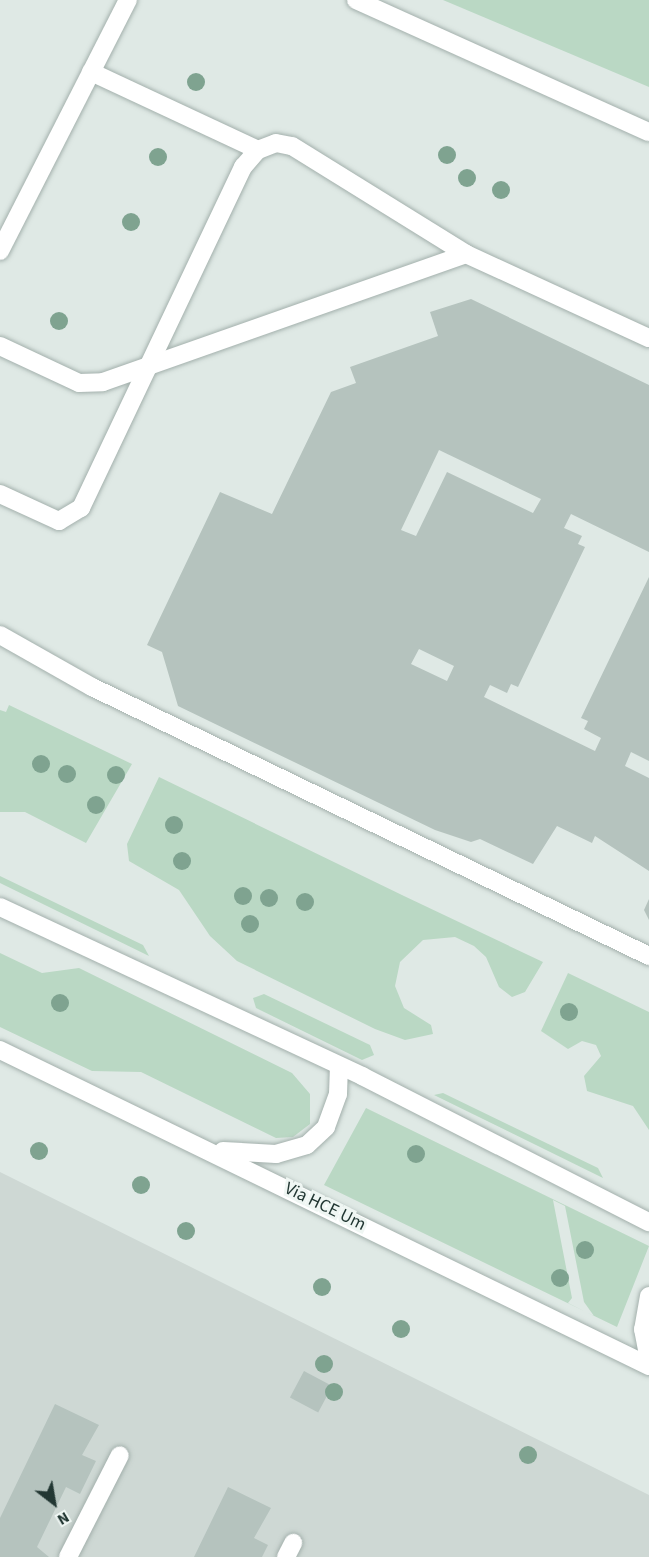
<!DOCTYPE html>
<style>
body{margin:0}
#map{position:relative;width:649px;height:1557px;overflow:hidden;background:#dfe9e5;font-family:"Source Sans 3",sans-serif}
div>[style]{position:absolute}
[style*='--x']{left:calc(var(--x)*1px);top:calc(var(--y)*1px);width:calc(var(--w)*1px);rotate:calc(var(--a)*1deg)}
.built>*{inset:0;background:#ced8d4}
.green>*{inset:0;background:#bad8c4}
.building>*{inset:0;background:#b5c3be;transform-origin:0 0}
.roads{filter:drop-shadow(0 0 2px #a3b0ac) drop-shadow(0 0 2px #a3b0ac)}
.service>*{height:18px;margin:-9px;padding:0 9px;transform-origin:9px;border-radius:9px;background:#fff}
.minor>*{height:18px;margin:-9px;padding:0 9px;transform-origin:9px;border-radius:9px;background:#fff}
.secondary>*{height:18px;margin:-9px;padding:0 9px;transform-origin:9px;border-radius:9px;background:#fff}
.trees>*{width:18px;height:18px;margin:-9px;border-radius:50%;background:#7fa390}
span{translate:-50% -50%;white-space:nowrap;text-align:center;line-height:1.15;-webkit-text-stroke:6px #eff6f3;paint-order:stroke}
.street-label{font-size:18px;color:#223733}
.north{position:absolute;left:24px;top:1473px;width:60px;height:60px;-webkit-text-stroke:4px #eff6f3;paint-order:stroke;rotate:149deg;font-size:16px;font-weight:700;line-height:24px;text-align:center;color:#223733}
.north::after{content:'';display:block;margin:auto;width:21px;height:27px;background:#223733;clip-path:polygon(50% 0,100% 100%,50% 72%,0 100%)}
</style>
<div id="map">
<div class="built">
<i style="clip-path:polygon(0 1172px,649px 1495px,649px 1557px,0 1557px)"></i>
</div>
<div class="green">
<i style="clip-path:polygon(443px 0,649px 0,649px 87px)"></i>
<i style="clip-path:polygon(9px 705px,132px 764px,86px 843px,25px 812px,0 812px,0 710px,6px 712px)"></i>
<i style="clip-path:polygon(159px 777px,404px 896px,543px 962px,525px 992px,512px 997px,499px 987px,486px 957px,474px 946px,455px 937px,423px 940px,400px 962px,395px 986px,404px 1008px,431px 1025px,433px 1034px,405px 1040px,375px 1029px,237px 961px,210px 936px,179px 890px,129px 861px,127px 844px)"></i>
<i style="clip-path:polygon(0 876px,143px 945px,149px 956px,0 883px)"></i>
<i style="clip-path:polygon(0 953px,42px 973px,79px 968px,292px 1073px,310px 1094px,310px 1124px,293px 1137px,276px 1138px,141px 1072px,92px 1071px,0 1027px)"></i>
<i style="clip-path:polygon(568px 973px,649px 1012px,649px 1130px,633px 1106px,587px 1091px,584px 1076px,601px 1056px,596px 1045px,582px 1041px,568px 1049px,541px 1031px)"></i>
<i style="clip-path:polygon(264px 994px,370px 1045px,374px 1055px,362px 1060px,256px 1008px,253px 998px)"></i>
<i style="clip-path:polygon(443px 1093px,598px 1168px,603px 1178px,434px 1095px)"></i>
<i style="clip-path:polygon(evenodd,366px 1108px,649px 1246px,617px 1327px,324px 1185px,366px 1108px,553px 1200px,565px 1206px,584px 1302px,594px 1316px,568px 1303px,572px 1298px,553px 1200px)"></i>
</div>
<div class="building">
<i style="clip-path:polygon(evenodd,471px 299px,649px 385px,649px 552px,571px 514px,564px 528px,582px 536px,578px 544px,585px 547px,518px 687px,511px 684px,507px 693px,490px 685px,484px 697px,595px 751px,601px 738px,584px 729px,588px 721px,581px 718px,649px 577px,649px 761px,631px 752px,625px 766px,649px 778px,649px 871px,595px 836px,592px 843px,557px 826px,533px 864px,480px 839px,471px 842px,435px 830px,178px 706px,162px 652px,147px 645px,220px 492px,272px 514px,331px 392px,356px 383px,350px 367px,438px 336px,430px 312px,471px 299px,439px 450px,541px 499px,533px 513px,447px 472px,416px 536px,401px 530px,439px 450px,471px 299px,419px 649px,454px 666px,447px 681px,411px 664px,419px 649px)"></i>
<i style="clip-path:polygon(649px 899px,649px 920px,644px 910px)"></i>
<i style="left:304px;top:1371px;width:32px;height:30px;rotate:28deg"></i>
<i style="clip-path:polygon(55px 1404px,99px 1425px,82px 1455px,96px 1461px,80px 1494px,66px 1487px,37px 1547px,49px 1557px,0 1557px,0 1518px)"></i>
<i style="clip-path:polygon(228px 1487px,271px 1508px,254px 1538px,268px 1545px,262px 1557px,194px 1557px)"></i>
</div>
<div class="roads">
<div class="service">
<i style="--x:356;--y:0;--w:321;--a:24.3"></i>
<i style="--x:91;--y:72;--w:184;--a:25"></i>
<i style="--x:0;--y:251;--w:282;--a:-63"></i>
<i style="--x:0;--y:346;--w:87;--a:25.1"></i>
<i style="--x:79;--y:383;--w:24;--a:-2"></i>
<i style="--x:103;--y:382;--w:385;--a:-19.4"></i>
<i style="--x:466;--y:254;--w:201;--a:24.7"></i>
<i style="--x:0;--y:494;--w:65;--a:24.6"></i>
<i style="--x:59;--y:521;--w:26;--a:-31"></i>
<i style="--x:81;--y:508;--w:378;--a:-64.6"></i>
<i style="--x:243;--y:167;--w:23;--a:-49"></i>
<i style="--x:258;--y:150;--w:19;--a:-21"></i>
<i style="--x:276;--y:143;--w:16;--a:11"></i>
<i style="--x:292;--y:146;--w:205;--a:31.8"></i>
<i style="--x:0;--y:635;--w:106;--a:29.5"></i>
<i style="--x:92;--y:687;--w:619;--a:25.78"></i>
</div>
<div class="minor">
<i style="--x:68;--y:1557;--w:114;--a:-63"></i>
<i style="--x:286;--y:1557;--w:16;--a:-63"></i>
</div>
<div class="secondary">
<i style="--x:0;--y:907;--w:400;--a:25"></i>
<i style="--x:362;--y:1076;--w:322;--a:27"></i>
<i style="--x:0;--y:1050;--w:722;--a:25.96"></i>
<i style="--x:223;--y:1151;--w:53;--a:3.2"></i>
<i style="--x:276;--y:1154;--w:32;--a:-16"></i>
<i style="--x:307;--y:1145;--w:26;--a:-43"></i>
<i style="--x:326;--y:1127;--w:35;--a:-70"></i>
<i style="--x:338;--y:1094;--w:25;--a:-88"></i>
<i style="--x:649;--y:1296;--w:34;--a:100"></i>
<i style="--x:643;--y:1329;--w:31;--a:79"></i>
</div>
</div>
<div class="trees">
<i style="left:196px;top:82px"></i>
<i style="left:447px;top:155px"></i>
<i style="left:158px;top:157px"></i>
<i style="left:467px;top:178px"></i>
<i style="left:501px;top:190px"></i>
<i style="left:131px;top:222px"></i>
<i style="left:59px;top:321px"></i>
<i style="left:41px;top:764px"></i>
<i style="left:67px;top:774px"></i>
<i style="left:116px;top:775px"></i>
<i style="left:96px;top:805px"></i>
<i style="left:174px;top:825px"></i>
<i style="left:182px;top:861px"></i>
<i style="left:243px;top:896px"></i>
<i style="left:269px;top:898px"></i>
<i style="left:305px;top:902px"></i>
<i style="left:250px;top:924px"></i>
<i style="left:60px;top:1003px"></i>
<i style="left:569px;top:1012px"></i>
<i style="left:39px;top:1151px"></i>
<i style="left:416px;top:1154px"></i>
<i style="left:141px;top:1185px"></i>
<i style="left:186px;top:1231px"></i>
<i style="left:585px;top:1250px"></i>
<i style="left:560px;top:1278px"></i>
<i style="left:322px;top:1287px"></i>
<i style="left:401px;top:1329px"></i>
<i style="left:324px;top:1364px"></i>
<i style="left:334px;top:1392px"></i>
<i style="left:528px;top:1455px"></i>
</div>
<div class="street-label">
<span style="left:325px;top:1207px;rotate:26deg">Via HCE Um</span>
</div>
<div class="north">N</div>
</div>
